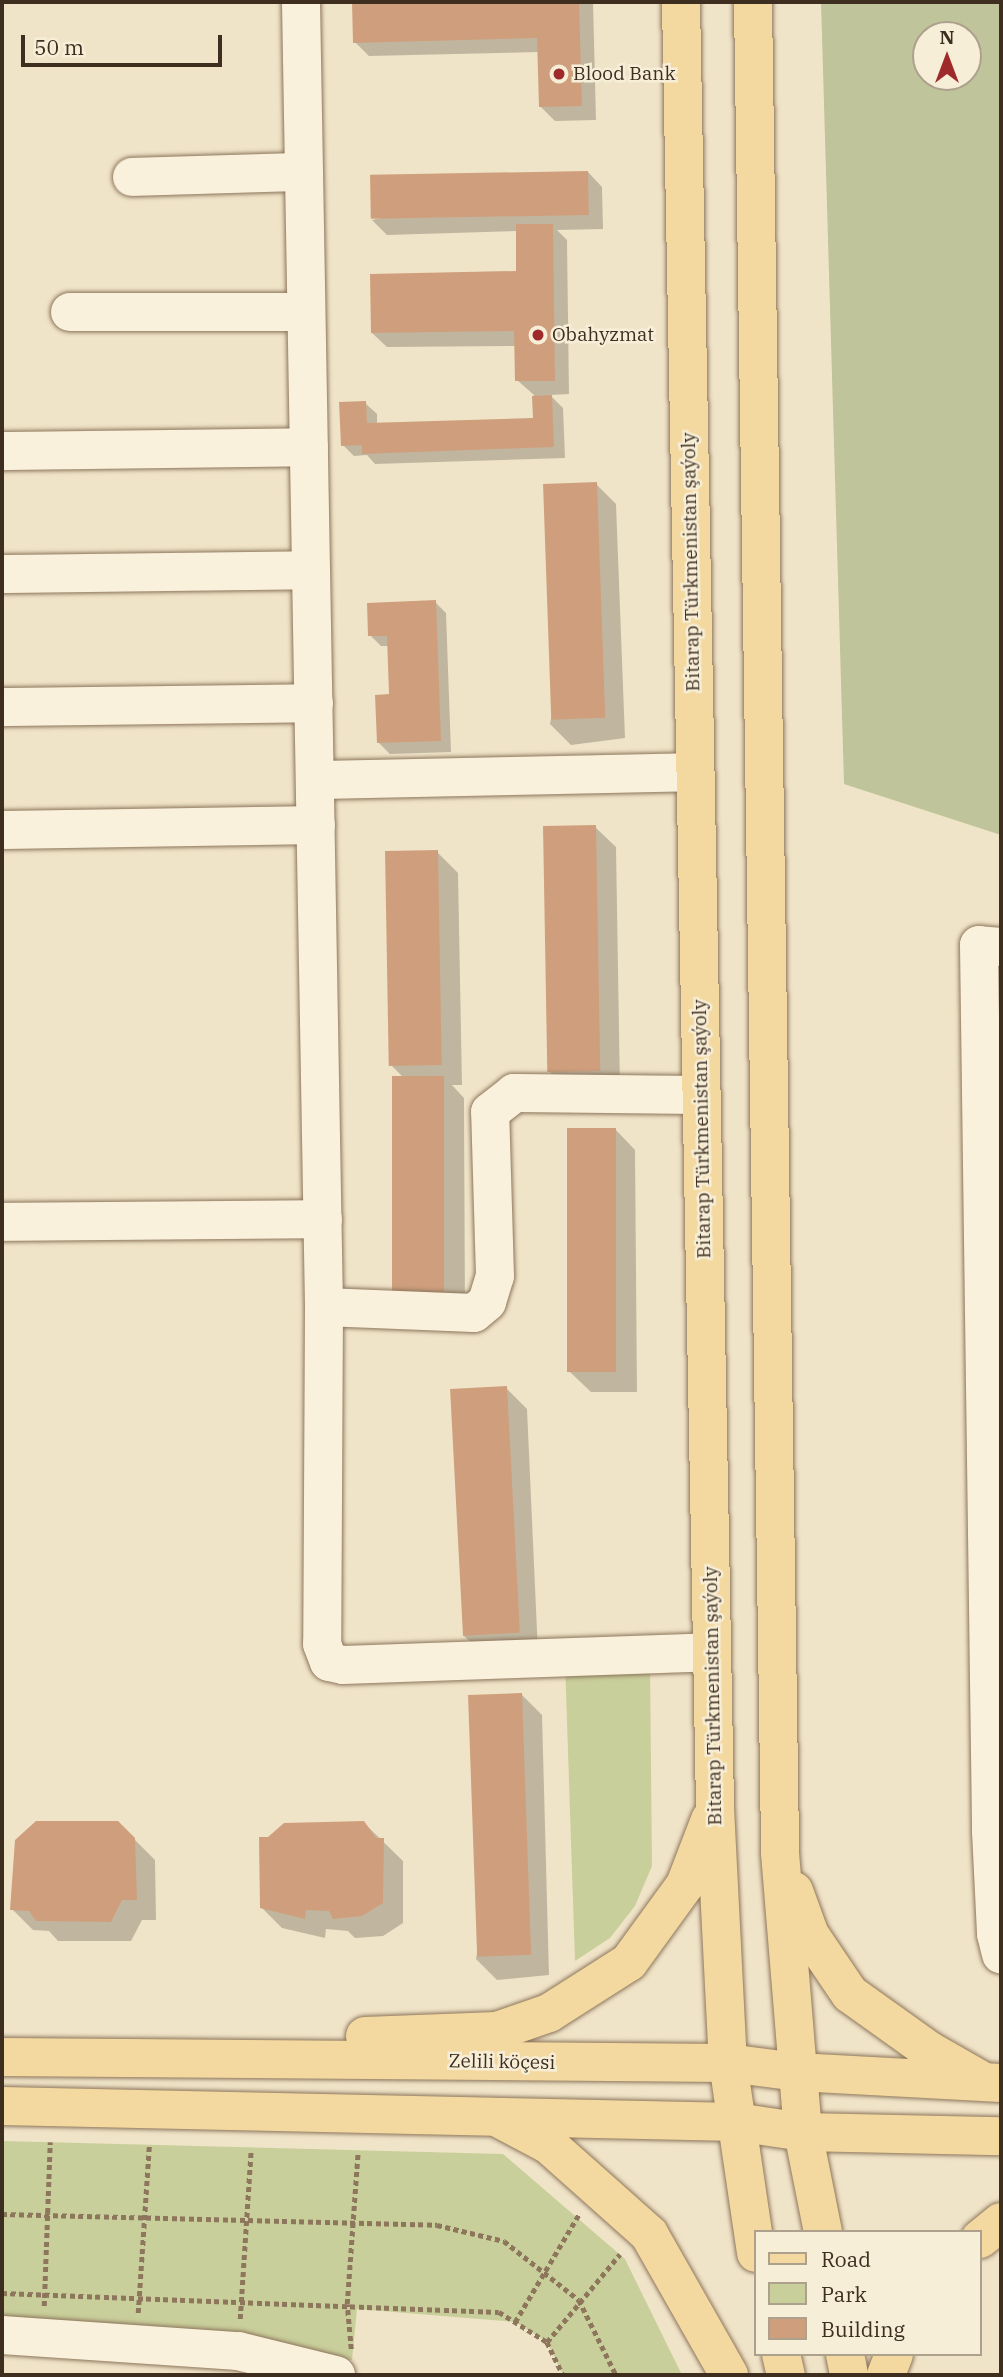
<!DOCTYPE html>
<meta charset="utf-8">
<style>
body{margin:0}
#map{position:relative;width:1003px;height:2377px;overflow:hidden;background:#f0e4c8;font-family:"IBM Plex Serif",serif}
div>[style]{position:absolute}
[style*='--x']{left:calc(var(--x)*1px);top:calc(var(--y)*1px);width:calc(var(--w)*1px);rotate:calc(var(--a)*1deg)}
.green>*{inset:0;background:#c9cf9b}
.cemetery>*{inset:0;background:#bfc49a}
.shadow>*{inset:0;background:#0003}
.building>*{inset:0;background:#cf9f7d;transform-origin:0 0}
.path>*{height:4.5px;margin-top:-2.25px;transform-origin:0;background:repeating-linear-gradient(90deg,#8d765c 0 5px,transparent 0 8.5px)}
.roads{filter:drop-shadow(0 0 2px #8d765c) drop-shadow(0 0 2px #8d765c)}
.minor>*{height:38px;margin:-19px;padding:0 19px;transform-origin:19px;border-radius:19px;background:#faf1dc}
.major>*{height:38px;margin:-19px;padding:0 19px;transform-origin:19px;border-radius:19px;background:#f3d9a0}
.dots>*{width:19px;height:19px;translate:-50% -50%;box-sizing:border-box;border:4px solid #f7eed8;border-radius:50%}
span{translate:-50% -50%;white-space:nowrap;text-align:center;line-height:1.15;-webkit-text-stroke:5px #f7eed8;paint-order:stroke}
.poi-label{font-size:19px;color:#3d2e20}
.left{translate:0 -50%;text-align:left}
.street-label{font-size:19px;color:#3d2e20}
.frame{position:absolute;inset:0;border:4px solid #3d2e20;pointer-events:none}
.legend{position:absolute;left:754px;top:2230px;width:228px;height:126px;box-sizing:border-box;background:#f7eed8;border:2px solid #ada18e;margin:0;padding:9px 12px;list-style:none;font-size:21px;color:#3d2e20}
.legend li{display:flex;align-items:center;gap:14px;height:35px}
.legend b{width:35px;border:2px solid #ada18e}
.north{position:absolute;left:912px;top:21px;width:70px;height:70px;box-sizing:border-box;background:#f7eed8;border:2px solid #ada18e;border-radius:50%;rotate:0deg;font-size:19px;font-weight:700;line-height:28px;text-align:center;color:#3d2e20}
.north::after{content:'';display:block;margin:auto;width:24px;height:32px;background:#9e2a2b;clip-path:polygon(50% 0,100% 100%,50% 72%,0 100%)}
.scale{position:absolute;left:21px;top:35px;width:201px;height:32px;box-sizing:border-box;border:4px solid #3d2e20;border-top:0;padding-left:9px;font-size:21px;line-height:24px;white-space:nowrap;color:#3d2e20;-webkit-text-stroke:5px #f7eed8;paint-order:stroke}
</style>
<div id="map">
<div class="green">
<i style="clip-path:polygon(650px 1661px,652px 1866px,635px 1906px,610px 1938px,575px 1961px,565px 1662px)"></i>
<i style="clip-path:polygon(2px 2141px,503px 2154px,625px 2259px,682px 2375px,563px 2375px,547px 2342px,515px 2322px,357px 2309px,352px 2360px,2px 2337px)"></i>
</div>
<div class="cemetery">
<i style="clip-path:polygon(evenodd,821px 2px,1001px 2px,1001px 835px,844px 784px,821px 2px,926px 35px,968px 35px,968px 77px,926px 77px,926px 35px)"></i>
</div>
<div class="shadow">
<i style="clip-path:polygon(354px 2px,593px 2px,596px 120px,555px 121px,540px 106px,539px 52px,369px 56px,355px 42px)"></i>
<i style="clip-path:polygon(588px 172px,602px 187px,603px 229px,557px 230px,567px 240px,569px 394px,550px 395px,563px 408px,565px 458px,375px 464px,367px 455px,354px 456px,343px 445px,365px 403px,377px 414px,377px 425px,535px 420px,534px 395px,517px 380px,516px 346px,387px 347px,372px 333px,518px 273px,518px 231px,387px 235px,372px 220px)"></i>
<i style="clip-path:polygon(596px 484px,616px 504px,625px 738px,571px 745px,550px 724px)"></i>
<i style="clip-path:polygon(435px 602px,446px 613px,451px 752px,390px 754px,379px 743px,391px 696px,389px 646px,381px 646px,370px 635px)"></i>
<i style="clip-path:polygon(595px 827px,616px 847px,620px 1090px,569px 1091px,549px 1071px)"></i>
<i style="clip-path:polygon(437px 852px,458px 873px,462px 1085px,452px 1085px,464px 1098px,465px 1315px,415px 1315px,403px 1077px,392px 1066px)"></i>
<i style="clip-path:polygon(615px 1129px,635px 1150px,637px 1392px,591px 1392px,570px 1372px)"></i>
<i style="clip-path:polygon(506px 1388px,527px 1409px,538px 1653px,484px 1655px,463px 1635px)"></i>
<i style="clip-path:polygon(521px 1694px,542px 1715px,549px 1975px,497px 1980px,476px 1959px)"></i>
<i style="clip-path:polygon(363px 1822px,403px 1861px,403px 1923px,383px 1936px,355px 1938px,348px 1931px,326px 1929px,325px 1938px,282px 1928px,262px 1908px)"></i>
<i style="clip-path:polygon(134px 1839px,155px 1860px,156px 1920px,142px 1920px,131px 1941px,58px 1941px,49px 1931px,33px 1930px,12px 1909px)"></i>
</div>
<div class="building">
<i style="clip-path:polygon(352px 2px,579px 2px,582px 106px,539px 107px,537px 38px,353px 43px)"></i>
<i style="left:588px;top:171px;width:44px;height:218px;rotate:89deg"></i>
<i style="clip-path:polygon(516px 224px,553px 224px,555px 381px,515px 381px,514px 331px,371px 333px,370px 274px,516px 271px)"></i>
<i style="clip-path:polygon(552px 395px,554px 447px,362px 454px,362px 445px,341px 446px,339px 402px,366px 401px,367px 423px,533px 418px,532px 396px)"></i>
<i style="left:597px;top:482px;width:236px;height:54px;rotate:88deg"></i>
<i style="clip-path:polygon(436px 600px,441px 741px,377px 743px,375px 695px,389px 694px,387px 636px,368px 636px,367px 603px)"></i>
<i style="left:596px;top:825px;width:246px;height:53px;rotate:89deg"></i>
<i style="left:438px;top:850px;width:215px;height:53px;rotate:89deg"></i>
<i style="left:392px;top:1076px;width:52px;height:220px"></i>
<i style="left:567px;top:1128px;width:49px;height:244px"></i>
<i style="left:507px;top:1386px;width:247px;height:57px;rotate:87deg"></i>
<i style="left:522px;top:1693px;width:262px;height:54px;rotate:88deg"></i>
<i style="clip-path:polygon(36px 1821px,118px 1821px,135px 1838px,137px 1900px,122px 1900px,111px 1922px,36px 1921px,29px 1911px,10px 1910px,15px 1840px)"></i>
<i style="clip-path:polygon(364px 1821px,376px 1838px,384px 1838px,383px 1903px,362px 1916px,333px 1919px,329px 1911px,306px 1910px,305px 1919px,260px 1908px,259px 1837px,268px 1837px,284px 1823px)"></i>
</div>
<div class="path">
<i style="--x:2;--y:2214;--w:435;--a:1.4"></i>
<i style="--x:437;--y:2225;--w:69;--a:13.4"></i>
<i style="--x:504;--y:2241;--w:95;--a:38.2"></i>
<i style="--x:579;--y:2300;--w:84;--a:63.7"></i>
<i style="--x:2;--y:2293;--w:497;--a:2.2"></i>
<i style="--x:499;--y:2312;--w:57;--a:32"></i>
<i style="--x:547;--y:2342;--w:37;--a:64"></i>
<i style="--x:44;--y:2306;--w:164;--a:-87.9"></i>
<i style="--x:138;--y:2313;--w:167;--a:-86.2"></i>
<i style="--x:240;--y:2319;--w:169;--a:-86.3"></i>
<i style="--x:515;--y:2322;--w:126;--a:-59.3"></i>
<i style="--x:547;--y:2342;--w:114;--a:-50.3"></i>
<i style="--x:351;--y:2349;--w:45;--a:-95.1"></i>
<i style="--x:347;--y:2304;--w:152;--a:-85.9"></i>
</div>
<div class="roads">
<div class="minor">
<i style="--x:301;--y:2;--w:1305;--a:88.99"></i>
<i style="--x:324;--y:1307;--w:337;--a:90.3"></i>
<i style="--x:322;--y:1644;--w:19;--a:69"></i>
<i style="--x:329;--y:1662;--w:14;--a:12"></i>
<i style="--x:343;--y:1665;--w:368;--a:-2"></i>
<i style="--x:132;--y:177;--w:172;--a:-1.7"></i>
<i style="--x:70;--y:312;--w:236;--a:0"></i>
<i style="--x:2;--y:451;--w:307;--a:-0.7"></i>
<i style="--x:2;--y:574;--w:309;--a:-0.7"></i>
<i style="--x:2;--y:707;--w:312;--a:-0.7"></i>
<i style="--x:316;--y:780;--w:379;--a:-1.2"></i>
<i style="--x:2;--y:830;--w:314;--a:-0.9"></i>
<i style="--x:1001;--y:947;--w:22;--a:-175"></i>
<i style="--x:979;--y:945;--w:886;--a:89.22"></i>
<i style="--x:991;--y:1831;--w:103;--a:87.2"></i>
<i style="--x:996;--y:1934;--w:21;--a:76"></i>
<i style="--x:2;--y:1222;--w:321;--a:-0.5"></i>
<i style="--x:324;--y:1307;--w:150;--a:2.3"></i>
<i style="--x:474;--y:1313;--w:17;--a:-40"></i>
<i style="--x:487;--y:1302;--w:27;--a:-73"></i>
<i style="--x:495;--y:1276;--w:164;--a:-91.7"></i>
<i style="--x:490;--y:1112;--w:31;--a:-38"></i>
<i style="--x:514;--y:1093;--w:187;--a:0.6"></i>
<i style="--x:2;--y:2335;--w:237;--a:3.9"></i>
<i style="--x:238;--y:2351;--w:101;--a:13.8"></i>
</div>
<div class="major">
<i style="--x:681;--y:2;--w:1806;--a:88.92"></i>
<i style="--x:715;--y:1808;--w:255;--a:87.1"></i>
<i style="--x:728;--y:2063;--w:192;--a:81.6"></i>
<i style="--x:753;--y:2;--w:1851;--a:89.16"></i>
<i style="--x:780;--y:1853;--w:280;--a:85.3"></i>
<i style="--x:803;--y:2132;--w:102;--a:78.7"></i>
<i style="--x:794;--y:1891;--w:47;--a:70"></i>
<i style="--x:810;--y:1935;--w:71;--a:55.9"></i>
<i style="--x:850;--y:1994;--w:98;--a:35.5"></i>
<i style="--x:930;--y:2051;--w:56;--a:29.7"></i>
<i style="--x:365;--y:2036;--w:132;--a:-2.2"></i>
<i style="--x:497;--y:2031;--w:55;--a:-19.1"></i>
<i style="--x:549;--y:2013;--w:95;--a:-32.5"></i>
<i style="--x:629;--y:1962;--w:95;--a:-54"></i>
<i style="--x:685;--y:1885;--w:70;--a:-69"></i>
<i style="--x:2;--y:2057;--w:726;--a:0.47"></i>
<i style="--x:728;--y:2063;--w:70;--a:7.4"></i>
<i style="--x:797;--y:2072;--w:204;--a:3.1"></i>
<i style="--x:2;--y:2106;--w:734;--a:1.25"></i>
<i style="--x:736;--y:2122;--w:68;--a:8.5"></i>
<i style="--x:803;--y:2132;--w:198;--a:1.2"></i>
<i style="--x:500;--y:2119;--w:55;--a:28"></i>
<i style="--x:549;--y:2145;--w:134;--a:41.7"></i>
<i style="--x:649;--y:2234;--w:162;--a:60.4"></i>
<i style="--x:980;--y:2239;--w:27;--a:-39"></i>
<i style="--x:781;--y:2354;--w:22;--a:77"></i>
<i style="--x:845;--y:2354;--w:21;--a:79"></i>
<i style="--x:886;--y:2375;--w:22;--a:-69"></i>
</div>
</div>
<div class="dots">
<i style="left:559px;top:74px;background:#9e2a2b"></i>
<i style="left:538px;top:335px;background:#9e2a2b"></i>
</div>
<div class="poi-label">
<span class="left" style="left:573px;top:74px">Blood Bank</span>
<span class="left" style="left:552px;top:335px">Obahyzmat</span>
</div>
<div class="street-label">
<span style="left:691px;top:562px;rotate:-91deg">Bitarap Türkmenistan şaýoly</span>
<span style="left:702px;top:1129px;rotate:-91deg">Bitarap Türkmenistan şaýoly</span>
<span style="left:713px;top:1696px;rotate:-91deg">Bitarap Türkmenistan şaýoly</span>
<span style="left:502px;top:2062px;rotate:1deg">Zelili köçesi</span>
</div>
<div class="frame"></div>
<ul class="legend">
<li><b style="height:9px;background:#f3d9a0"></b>Road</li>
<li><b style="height:19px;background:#c9cf9b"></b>Park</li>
<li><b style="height:19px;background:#cf9f7d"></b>Building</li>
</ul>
<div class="north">N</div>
<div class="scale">50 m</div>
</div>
